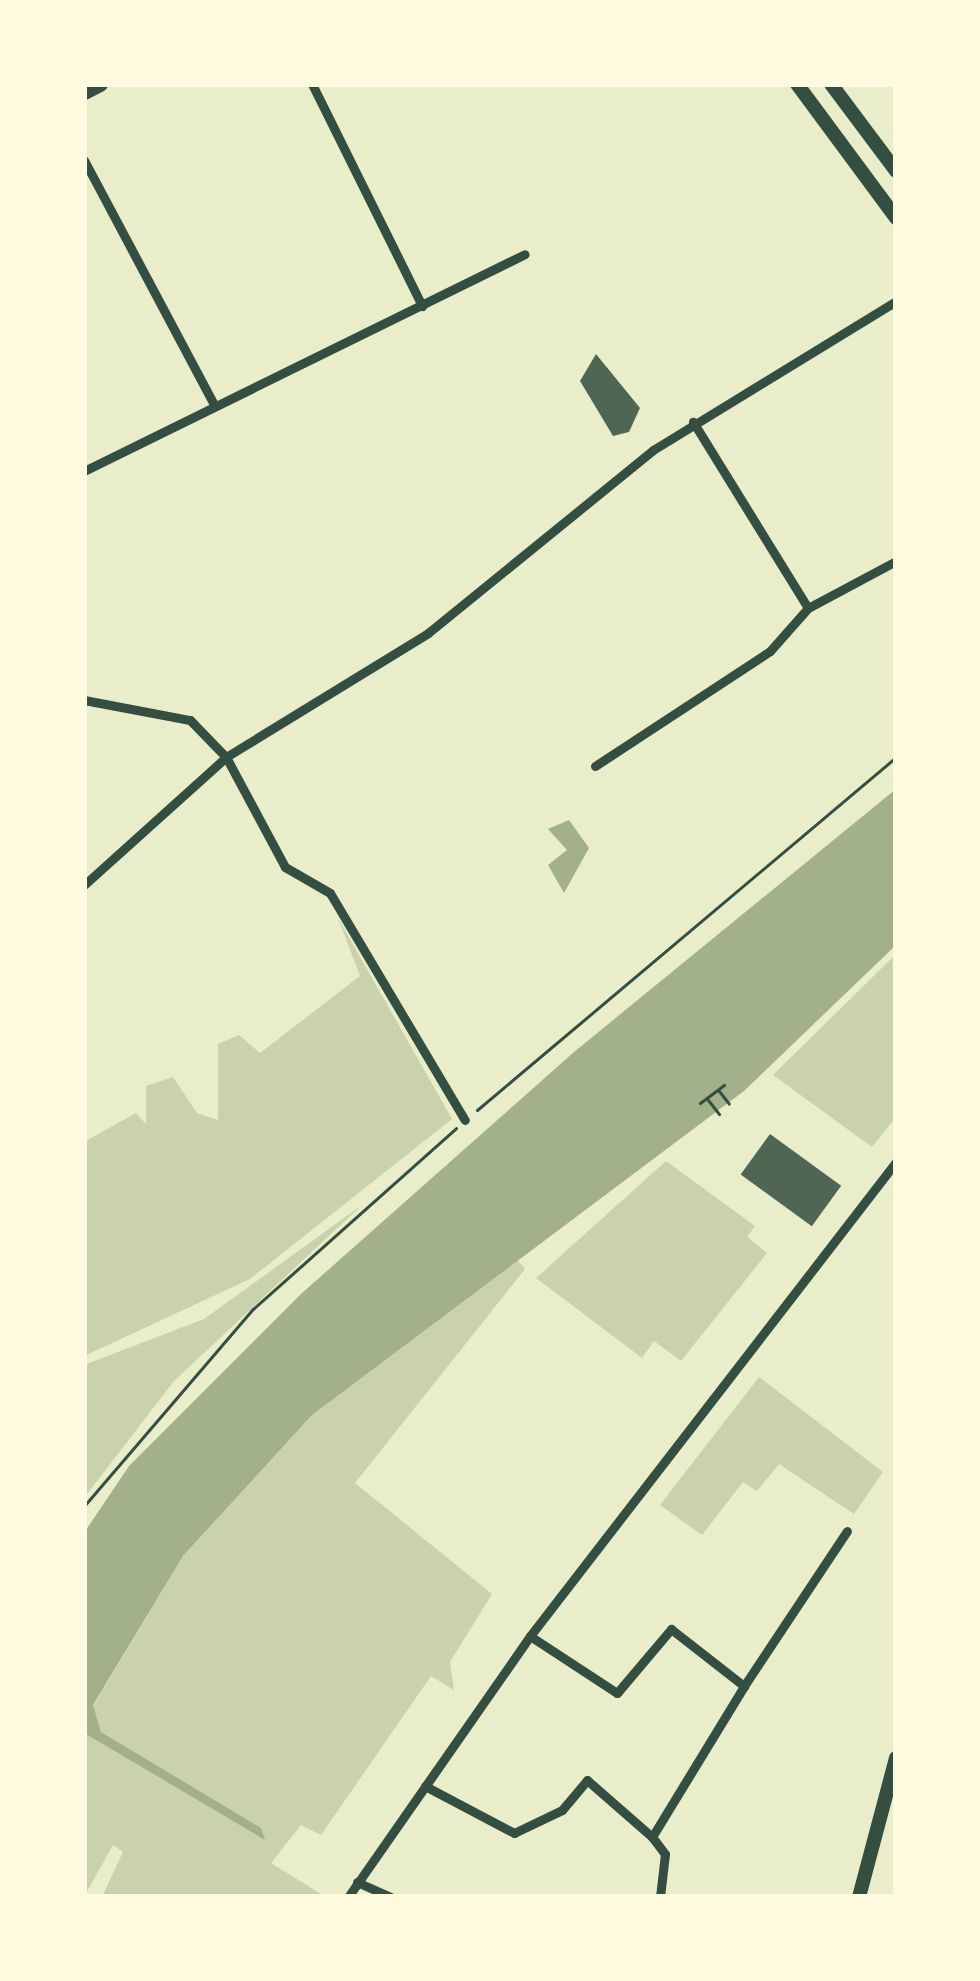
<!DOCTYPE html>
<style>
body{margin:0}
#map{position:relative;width:980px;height:1981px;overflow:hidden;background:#e9edc9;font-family:Manrope,sans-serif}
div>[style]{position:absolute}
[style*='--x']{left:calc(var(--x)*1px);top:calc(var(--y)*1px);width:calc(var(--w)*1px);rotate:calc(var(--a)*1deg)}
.green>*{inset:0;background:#cad2ad}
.water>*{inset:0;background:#a3b18a}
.building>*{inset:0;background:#4f6655;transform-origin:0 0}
.path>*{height:3px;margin:-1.5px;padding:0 1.5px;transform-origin:1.5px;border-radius:1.5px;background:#344e41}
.minor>*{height:9px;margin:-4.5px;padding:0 4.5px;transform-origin:4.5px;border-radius:4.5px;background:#344e41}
.secondary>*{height:14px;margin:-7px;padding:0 7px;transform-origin:7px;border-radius:7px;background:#344e41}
.primary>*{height:15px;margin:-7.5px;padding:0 7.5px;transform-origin:7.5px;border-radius:7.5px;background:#344e41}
span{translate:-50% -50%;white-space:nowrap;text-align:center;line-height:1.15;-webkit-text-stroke:9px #fefae0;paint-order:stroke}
.frame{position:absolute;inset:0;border:87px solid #fefae0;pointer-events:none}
</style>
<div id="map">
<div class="green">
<i style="clip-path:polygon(338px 918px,452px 1119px,250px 1279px,84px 1356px,84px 1142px,136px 1113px,146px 1124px,146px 1086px,173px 1077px,197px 1113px,218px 1120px,218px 1044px,239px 1035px,260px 1053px,360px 976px)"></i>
<i style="clip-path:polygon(896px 954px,896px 1117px,872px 1147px,773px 1075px)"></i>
<i style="clip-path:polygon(666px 1161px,755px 1226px,747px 1237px,767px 1253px,681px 1361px,654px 1341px,642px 1358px,536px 1278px)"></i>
<i style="clip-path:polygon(362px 1205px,174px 1381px,84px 1498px,84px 1365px,204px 1319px)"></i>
<i style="clip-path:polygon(516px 1258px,525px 1269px,355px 1483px,492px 1594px,450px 1662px,454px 1690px,431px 1676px,321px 1835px,301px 1825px,271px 1863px,326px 1897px,102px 1897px,123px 1852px,113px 1845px,84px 1897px,84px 1733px,265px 1840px,101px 1732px,93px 1706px,183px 1556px,312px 1415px)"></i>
<i style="clip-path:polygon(759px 1377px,883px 1472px,854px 1514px,779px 1464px,757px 1491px,743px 1482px,702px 1535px,660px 1505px)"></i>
</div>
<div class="water">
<i style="clip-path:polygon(896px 789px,896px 945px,744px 1091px,312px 1415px,183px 1556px,93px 1705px,101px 1732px,261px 1828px,265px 1840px,84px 1733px,84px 1533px,129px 1466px,301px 1294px,574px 1052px)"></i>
<i style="clip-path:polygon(569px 820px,589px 848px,564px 893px,548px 865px,567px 850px,548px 829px)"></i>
</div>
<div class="building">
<i style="clip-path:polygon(596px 354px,640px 408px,629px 432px,613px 436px,580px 381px)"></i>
<i style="left:770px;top:1134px;width:88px;height:50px;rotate:36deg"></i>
</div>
<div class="path">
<i style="--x:719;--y:1091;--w:16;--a:52"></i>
<i style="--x:708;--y:1100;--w:18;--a:52"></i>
<i style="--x:700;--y:1103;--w:30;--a:-37"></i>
<i style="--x:477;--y:1110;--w:548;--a:-40.11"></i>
<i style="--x:84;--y:1506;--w:260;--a:-49.4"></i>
<i style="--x:253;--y:1309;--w:272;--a:-41.7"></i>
</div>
<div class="minor">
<i style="--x:312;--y:84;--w:248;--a:63.6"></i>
<i style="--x:84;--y:160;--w:277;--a:62"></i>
<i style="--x:84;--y:471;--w:491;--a:-26.2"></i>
<i style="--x:808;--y:608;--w:100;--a:-28.1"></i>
<i style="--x:84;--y:700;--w:108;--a:10.7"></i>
<i style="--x:190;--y:720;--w:52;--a:45.8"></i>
<i style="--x:226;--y:757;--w:125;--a:61.8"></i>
<i style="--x:285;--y:867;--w:52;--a:30"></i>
<i style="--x:330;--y:893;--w:264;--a:59.3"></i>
<i style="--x:595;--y:766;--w:209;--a:-33.3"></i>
<i style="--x:770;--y:651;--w:57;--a:-48.5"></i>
<i style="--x:808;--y:608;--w:219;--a:-121.7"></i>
<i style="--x:84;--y:885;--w:191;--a:-42"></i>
<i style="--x:226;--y:757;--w:237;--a:-31.5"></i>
<i style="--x:428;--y:633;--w:290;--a:-39.1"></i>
<i style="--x:653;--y:450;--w:285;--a:-31.5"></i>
<i style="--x:530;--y:1636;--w:104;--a:33.2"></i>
<i style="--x:617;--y:1693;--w:84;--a:-49.8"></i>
<i style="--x:671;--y:1629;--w:93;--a:38"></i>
<i style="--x:744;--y:1686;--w:186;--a:-56.4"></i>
<i style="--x:425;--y:1786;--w:101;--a:27.8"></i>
<i style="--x:514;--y:1833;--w:53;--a:-25.6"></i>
<i style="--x:562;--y:1810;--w:39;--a:-50"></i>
<i style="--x:587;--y:1780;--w:86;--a:41.2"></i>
<i style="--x:357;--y:1882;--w:37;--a:24"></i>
<i style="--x:348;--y:1897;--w:318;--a:-55.1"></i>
<i style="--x:530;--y:1636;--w:599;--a:-52.33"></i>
<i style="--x:660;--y:1897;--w:43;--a:-83.4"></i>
<i style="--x:665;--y:1854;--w:21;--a:-127"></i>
<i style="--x:652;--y:1837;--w:177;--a:-58.6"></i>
</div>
<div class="secondary">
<i style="--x:797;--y:84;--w:167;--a:53.5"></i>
<i style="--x:831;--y:84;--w:109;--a:53.2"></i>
<i style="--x:859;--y:1897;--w:144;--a:-75.1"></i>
</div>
<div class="primary">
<i style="--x:84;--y:92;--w:18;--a:-27"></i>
</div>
<div class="frame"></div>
</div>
